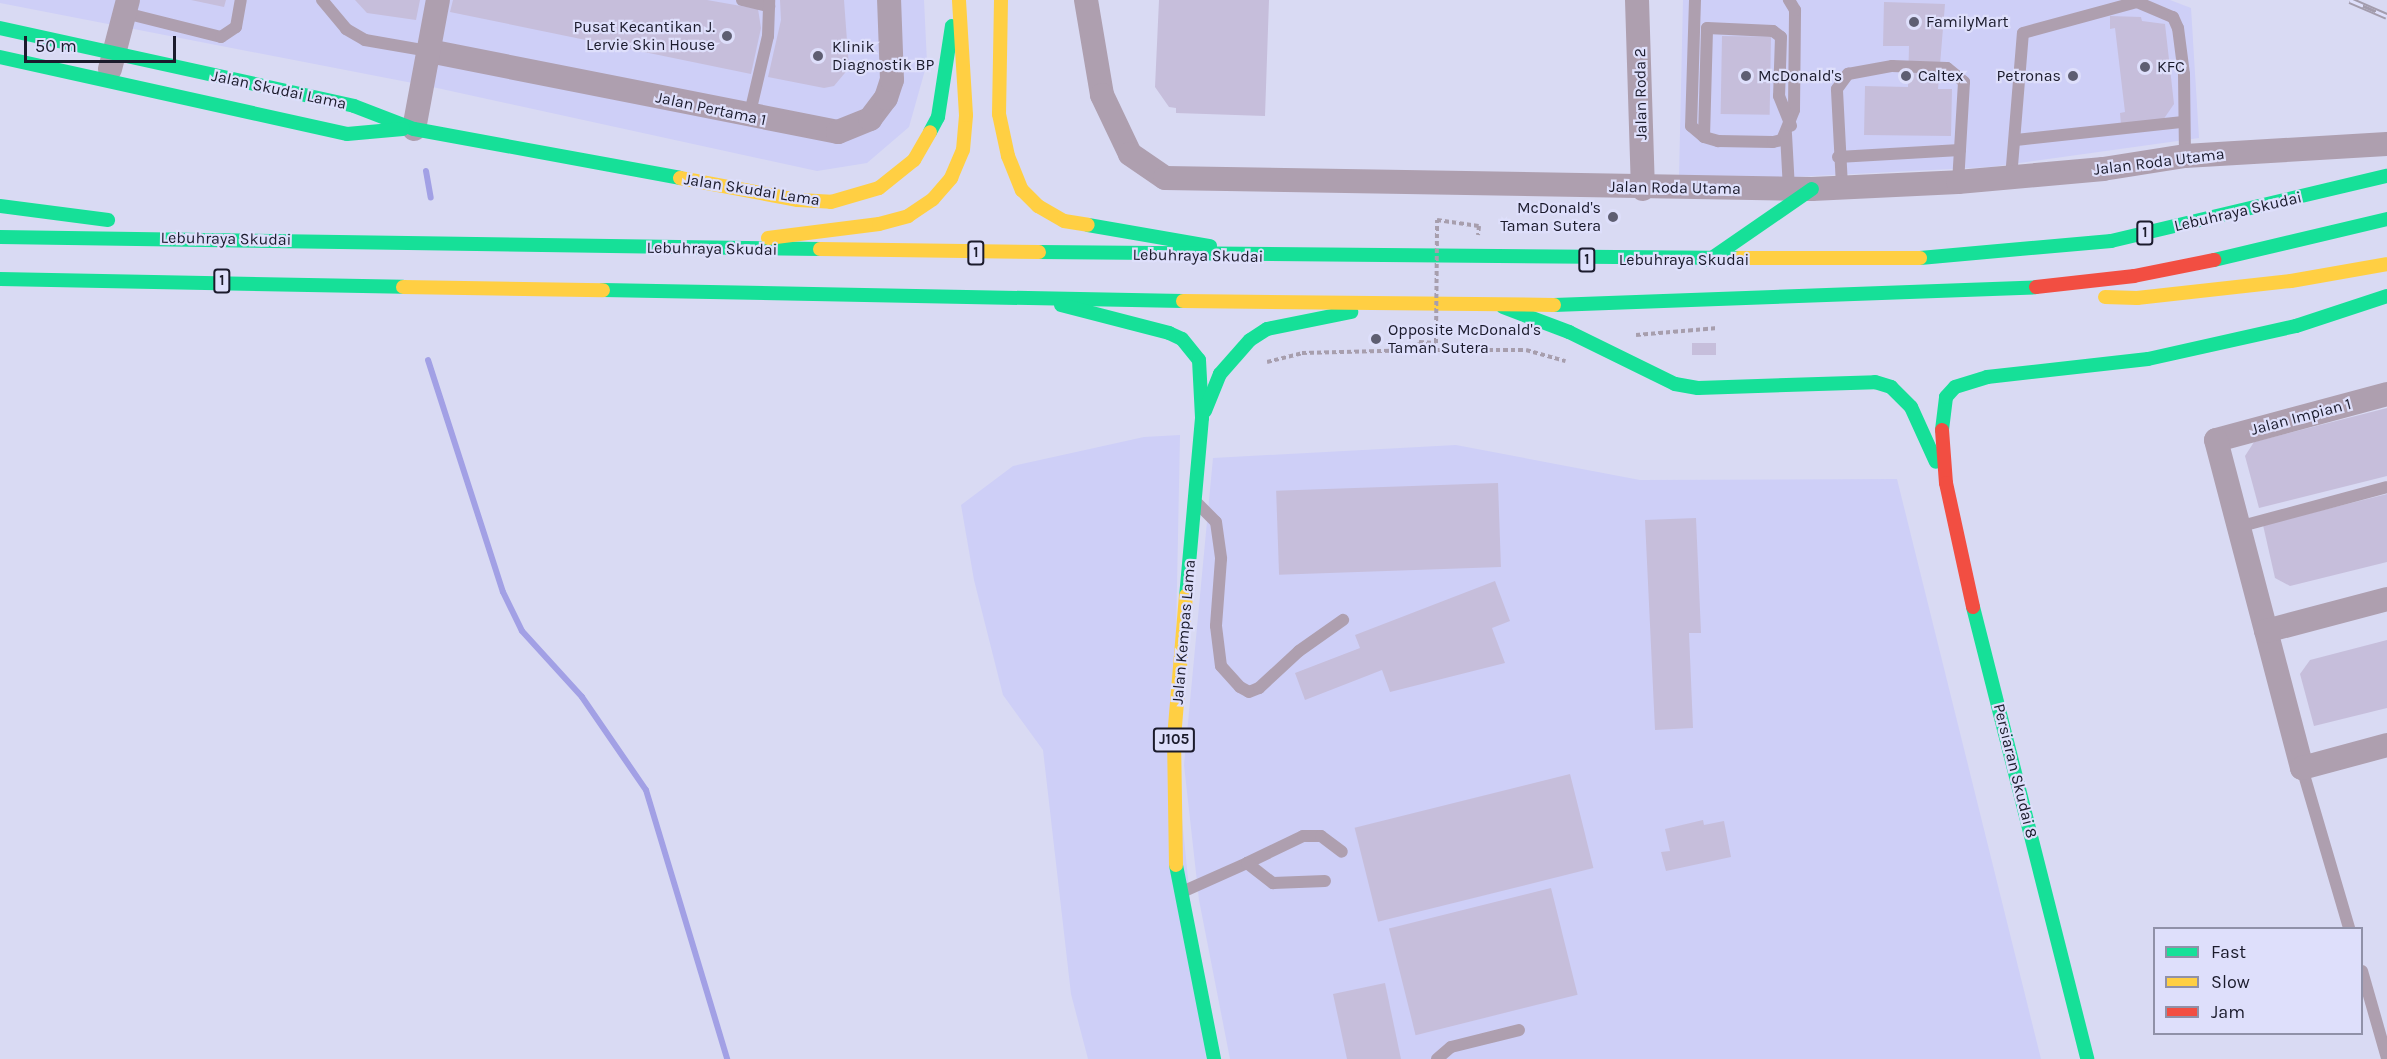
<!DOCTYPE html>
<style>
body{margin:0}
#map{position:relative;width:2387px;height:1059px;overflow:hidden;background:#d9daf3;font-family:Karla,sans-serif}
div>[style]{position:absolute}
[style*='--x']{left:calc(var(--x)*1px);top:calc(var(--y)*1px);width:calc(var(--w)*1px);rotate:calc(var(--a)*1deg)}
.built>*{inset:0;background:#cecff7}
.stream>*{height:6px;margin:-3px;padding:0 3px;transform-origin:3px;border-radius:3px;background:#a2a0e5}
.building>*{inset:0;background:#c6bedb;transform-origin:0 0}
.path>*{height:4px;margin-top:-2px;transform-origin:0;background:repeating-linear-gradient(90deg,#a79ead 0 4.5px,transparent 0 7.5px)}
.lane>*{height:12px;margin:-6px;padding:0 6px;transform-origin:6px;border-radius:6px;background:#ae9faf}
.street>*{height:24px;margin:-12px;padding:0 12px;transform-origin:12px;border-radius:12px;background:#ae9faf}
.fast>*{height:14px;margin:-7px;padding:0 7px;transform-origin:7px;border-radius:7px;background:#16e098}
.slow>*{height:14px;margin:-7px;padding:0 7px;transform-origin:7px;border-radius:7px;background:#ffcf43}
.jam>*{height:14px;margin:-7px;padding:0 7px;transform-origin:7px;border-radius:7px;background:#f24e42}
.rail>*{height:7px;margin-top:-3.5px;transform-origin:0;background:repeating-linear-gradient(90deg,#dedffb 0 14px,#a39cad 0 28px);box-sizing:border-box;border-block:2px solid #a39cad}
.path-bridge>*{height:4px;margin-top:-2px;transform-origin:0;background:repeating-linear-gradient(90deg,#a79ead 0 4.5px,transparent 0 7.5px)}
.dots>*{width:16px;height:16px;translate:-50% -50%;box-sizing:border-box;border:3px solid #dedffb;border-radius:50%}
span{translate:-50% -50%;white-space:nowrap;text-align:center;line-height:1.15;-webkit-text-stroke:4.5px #dedffb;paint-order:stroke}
.shield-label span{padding:2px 4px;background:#dedffb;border:2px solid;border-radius:4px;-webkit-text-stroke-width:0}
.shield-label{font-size:15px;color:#1b1b2c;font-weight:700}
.poi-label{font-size:16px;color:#1b1b2c}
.left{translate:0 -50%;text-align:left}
.right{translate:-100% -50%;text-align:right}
.street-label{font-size:16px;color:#1b1b2c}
.legend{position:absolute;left:2153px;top:927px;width:210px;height:108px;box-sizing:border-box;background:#dedffb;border:2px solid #9091a8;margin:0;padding:8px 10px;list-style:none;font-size:18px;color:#1b1b2c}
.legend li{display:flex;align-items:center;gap:12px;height:30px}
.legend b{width:30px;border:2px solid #9091a8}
.scale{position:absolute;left:24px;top:36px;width:152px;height:27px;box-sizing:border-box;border:3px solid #1b1b2c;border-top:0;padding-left:8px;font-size:18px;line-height:21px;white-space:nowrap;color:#1b1b2c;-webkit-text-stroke:4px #dedffb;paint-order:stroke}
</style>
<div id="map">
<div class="built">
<i style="clip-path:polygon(0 0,924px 0,927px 63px,909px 127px,867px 163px,817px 171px,428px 86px,0 3px)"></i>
<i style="clip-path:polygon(1683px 0,2170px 0,2191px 8px,2199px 138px,1990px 167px,1772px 178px,1679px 176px)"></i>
<i style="clip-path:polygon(1180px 435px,1174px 738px,1206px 1059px,1088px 1059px,1071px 994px,1043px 750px,1003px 695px,974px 580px,961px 505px,1013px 466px,1144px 437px)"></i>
<i style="clip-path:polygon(1456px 445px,1640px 480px,1897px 479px,2041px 1059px,1230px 1059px,1199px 900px,1184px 765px,1213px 458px)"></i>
</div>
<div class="stream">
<i style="--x:426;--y:171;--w:27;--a:80"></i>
<i style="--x:428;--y:360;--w:244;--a:72.1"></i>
<i style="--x:503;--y:592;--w:43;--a:64"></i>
<i style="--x:522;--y:631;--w:89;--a:47.7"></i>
<i style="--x:582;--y:697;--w:113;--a:55.5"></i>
<i style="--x:646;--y:790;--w:281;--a:73.2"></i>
</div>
<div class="building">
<i style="clip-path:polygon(191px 0,226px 0,224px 7px)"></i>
<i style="clip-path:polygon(355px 0,420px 0,416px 20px,367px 13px)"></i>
<i style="clip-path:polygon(453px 0,707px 0,758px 9px,761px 28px,751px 74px,450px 12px)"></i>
<i style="clip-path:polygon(780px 0,844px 0,849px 68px,834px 86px,824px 88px,768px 77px,781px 20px)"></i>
<i style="clip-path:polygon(1159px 0,1269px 0,1265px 116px,1176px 113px,1176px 108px,1169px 107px,1155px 87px)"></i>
<i style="clip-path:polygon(1884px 2px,1945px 4px,1938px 89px,1952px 89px,1951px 136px,1864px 135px,1865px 86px,1908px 87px,1909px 46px,1883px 46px)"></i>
<i style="clip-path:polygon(2110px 16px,2141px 17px,2142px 21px,2165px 24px,2174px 104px,2163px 120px,2121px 125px,2120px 113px,2125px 112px,2115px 28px,2110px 29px)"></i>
<i style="left:1722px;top:36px;width:49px;height:78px;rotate:1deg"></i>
<i style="left:1716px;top:343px;width:12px;height:24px;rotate:90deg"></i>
<i style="clip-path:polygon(2387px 408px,2387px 476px,2259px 508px,2245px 456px,2254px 442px)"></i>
<i style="left:1498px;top:483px;width:84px;height:222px;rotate:88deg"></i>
<i style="clip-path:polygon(2387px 494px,2387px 562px,2290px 586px,2275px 578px,2263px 525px)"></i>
<i style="clip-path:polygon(1696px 518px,1701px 633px,1689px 633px,1693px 728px,1655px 730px,1645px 520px)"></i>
<i style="clip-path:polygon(1495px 581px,1510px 621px,1492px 628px,1505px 663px,1390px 692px,1382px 670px,1305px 700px,1295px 673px,1360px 648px,1355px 635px)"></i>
<i style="clip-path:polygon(2387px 640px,2387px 708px,2314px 726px,2300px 674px,2310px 660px)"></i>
<i style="left:1570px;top:774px;width:97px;height:222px;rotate:76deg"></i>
<i style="clip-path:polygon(1703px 820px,1704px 825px,1724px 821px,1731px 857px,1666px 871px,1661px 852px,1670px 851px,1665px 829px)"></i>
<i style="left:1551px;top:888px;width:110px;height:167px;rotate:76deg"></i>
<i style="clip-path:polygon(1385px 983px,1401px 1059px,1347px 1059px,1333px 994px)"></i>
</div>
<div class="path">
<i style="--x:1437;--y:220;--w:42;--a:8.1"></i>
<i style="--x:1479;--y:226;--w:9;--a:96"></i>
<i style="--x:1636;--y:335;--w:82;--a:-4.9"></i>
<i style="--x:1421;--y:350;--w:105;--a:0"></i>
<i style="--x:1526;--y:350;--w:41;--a:15.8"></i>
<i style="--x:1267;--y:362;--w:36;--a:-14"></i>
<i style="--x:1302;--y:353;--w:119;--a:-1.4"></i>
<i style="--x:1421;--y:350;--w:8;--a:-104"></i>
<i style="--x:1419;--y:342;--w:17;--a:3"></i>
</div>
<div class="lane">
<i style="--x:322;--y:0;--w:38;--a:50"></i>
<i style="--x:346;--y:29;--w:22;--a:30"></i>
<i style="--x:365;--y:40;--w:65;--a:9.8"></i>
<i style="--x:742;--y:0;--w:28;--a:13"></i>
<i style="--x:1695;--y:0;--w:126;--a:91.8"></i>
<i style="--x:1691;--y:126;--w:17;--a:40"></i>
<i style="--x:1704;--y:137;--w:15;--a:16"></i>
<i style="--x:1718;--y:141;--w:55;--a:1"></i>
<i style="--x:1773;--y:142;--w:9;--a:-13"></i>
<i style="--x:1782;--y:140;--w:32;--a:-68"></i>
<i style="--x:1794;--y:110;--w:100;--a:-89.4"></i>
<i style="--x:1795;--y:10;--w:12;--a:-121"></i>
<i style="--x:125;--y:13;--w:99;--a:14"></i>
<i style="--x:221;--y:37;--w:18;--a:-34"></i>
<i style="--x:236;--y:27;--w:27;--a:-80"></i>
<i style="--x:749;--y:117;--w:83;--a:-76.8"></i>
<i style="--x:768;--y:36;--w:36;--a:-88"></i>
<i style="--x:1786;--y:134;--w:55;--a:86.9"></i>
<i style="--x:1704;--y:137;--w:109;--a:-88.4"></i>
<i style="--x:1707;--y:28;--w:66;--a:2.6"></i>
<i style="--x:1773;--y:31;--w:10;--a:37"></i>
<i style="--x:1781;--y:37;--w:59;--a:91.9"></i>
<i style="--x:1779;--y:96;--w:32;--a:68"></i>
<i style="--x:2016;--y:140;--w:168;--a:-6.2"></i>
<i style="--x:1838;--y:157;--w:122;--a:-3.3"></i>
<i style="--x:2011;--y:178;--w:145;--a:-85.3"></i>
<i style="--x:2023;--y:33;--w:118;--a:-15.2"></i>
<i style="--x:2137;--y:2;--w:39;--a:23"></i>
<i style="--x:2173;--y:17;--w:12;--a:66"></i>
<i style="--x:2178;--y:28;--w:46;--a:82.6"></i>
<i style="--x:2184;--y:74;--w:82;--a:89.3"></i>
<i style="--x:1842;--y:186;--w:97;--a:-93"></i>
<i style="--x:1837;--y:89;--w:19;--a:-54"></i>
<i style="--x:1848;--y:74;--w:45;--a:-10.3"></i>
<i style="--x:1892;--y:66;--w:55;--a:2.1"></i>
<i style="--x:1947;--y:68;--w:22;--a:39"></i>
<i style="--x:1964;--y:82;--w:100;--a:93.4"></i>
<i style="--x:1198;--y:504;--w:25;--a:45"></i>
<i style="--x:1216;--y:522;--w:37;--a:82"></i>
<i style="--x:1221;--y:559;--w:67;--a:94.3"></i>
<i style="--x:1216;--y:626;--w:40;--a:82.9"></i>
<i style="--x:1221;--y:666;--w:28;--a:48"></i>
<i style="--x:1240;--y:687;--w:10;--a:29"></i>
<i style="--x:1249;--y:692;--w:11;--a:-22"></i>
<i style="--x:1259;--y:688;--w:54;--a:-42.8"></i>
<i style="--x:1299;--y:651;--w:54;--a:-35.2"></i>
<i style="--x:2238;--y:527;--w:154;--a:-15"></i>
<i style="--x:2302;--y:768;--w:167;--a:73.6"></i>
<i style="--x:1247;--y:863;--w:62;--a:-25.7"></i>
<i style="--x:1303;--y:836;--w:18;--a:0"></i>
<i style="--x:1321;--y:836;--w:26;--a:37"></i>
<i style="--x:1182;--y:892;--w:71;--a:-24"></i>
<i style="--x:1247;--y:863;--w:33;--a:38"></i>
<i style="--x:1273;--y:883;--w:52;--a:-2.2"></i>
<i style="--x:2362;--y:971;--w:91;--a:74"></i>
<i style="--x:1437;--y:1059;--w:18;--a:-41"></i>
<i style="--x:1451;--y:1047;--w:70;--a:-14"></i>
</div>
<div class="street">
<i style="--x:1086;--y:0;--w:96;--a:80.4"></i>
<i style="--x:1102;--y:95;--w:65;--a:64.6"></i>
<i style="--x:1130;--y:154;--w:42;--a:34.4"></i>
<i style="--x:1165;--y:178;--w:647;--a:0.97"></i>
<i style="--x:1812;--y:189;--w:146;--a:-2.7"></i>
<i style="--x:1958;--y:182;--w:146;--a:-5.1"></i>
<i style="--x:2103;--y:169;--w:83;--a:-9"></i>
<i style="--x:2185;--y:156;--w:202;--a:-3.4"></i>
<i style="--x:1637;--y:0;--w:189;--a:88.2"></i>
<i style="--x:429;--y:51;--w:417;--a:11.2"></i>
<i style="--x:838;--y:132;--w:35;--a:-22"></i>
<i style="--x:870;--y:119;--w:26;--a:-53"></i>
<i style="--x:886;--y:98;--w:19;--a:-72"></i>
<i style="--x:892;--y:80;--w:80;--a:-92.1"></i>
<i style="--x:110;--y:69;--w:71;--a:-75.4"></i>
<i style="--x:414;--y:129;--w:131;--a:-79.5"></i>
<i style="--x:2387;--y:394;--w:177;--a:164.9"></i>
<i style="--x:2216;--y:440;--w:339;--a:75.3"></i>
<i style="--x:2302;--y:768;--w:88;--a:-15.1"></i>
<i style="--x:2266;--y:631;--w:125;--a:-14.8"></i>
</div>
<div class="fast">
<i style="--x:0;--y:28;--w:362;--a:12.4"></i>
<i style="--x:354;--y:106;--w:64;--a:21"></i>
<i style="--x:414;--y:129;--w:270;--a:10.4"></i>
<i style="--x:0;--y:57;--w:355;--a:12.5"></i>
<i style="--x:347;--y:134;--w:56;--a:-5.1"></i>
<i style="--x:930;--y:132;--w:17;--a:-62"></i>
<i style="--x:938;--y:117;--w:92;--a:-81.3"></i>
<i style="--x:0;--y:206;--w:109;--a:7.4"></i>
<i style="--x:1088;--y:225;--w:124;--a:9.8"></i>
<i style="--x:0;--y:237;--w:820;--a:0.84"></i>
<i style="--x:1039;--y:252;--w:700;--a:0.49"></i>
<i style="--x:1920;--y:258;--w:192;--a:-5.1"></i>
<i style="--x:2111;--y:241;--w:284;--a:-13.3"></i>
<i style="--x:1709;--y:260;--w:125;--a:-34.6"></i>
<i style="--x:2214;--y:260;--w:178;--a:-13.3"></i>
<i style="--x:0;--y:279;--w:403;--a:1.1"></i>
<i style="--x:603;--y:290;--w:580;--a:1.09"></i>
<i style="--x:1061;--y:305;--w:112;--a:14.5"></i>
<i style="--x:1169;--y:333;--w:14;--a:25"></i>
<i style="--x:1182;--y:339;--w:27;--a:51"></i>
<i style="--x:1199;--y:360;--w:58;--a:87"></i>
<i style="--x:1202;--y:418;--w:179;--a:95.1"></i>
<i style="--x:1554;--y:305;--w:482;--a:-2.1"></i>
<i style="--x:1503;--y:307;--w:71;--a:20.7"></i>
<i style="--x:1569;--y:332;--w:118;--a:26.1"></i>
<i style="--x:1675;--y:384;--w:23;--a:10"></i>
<i style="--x:1698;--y:388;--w:177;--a:-1.9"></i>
<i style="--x:1875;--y:382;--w:17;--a:17"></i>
<i style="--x:1891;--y:387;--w:28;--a:45"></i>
<i style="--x:1911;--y:407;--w:60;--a:65.6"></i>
<i style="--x:1205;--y:411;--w:40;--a:-68"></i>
<i style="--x:1220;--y:374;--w:45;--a:-48.6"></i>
<i style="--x:1250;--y:340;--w:20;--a:-33"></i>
<i style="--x:1267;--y:329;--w:86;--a:-11.4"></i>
<i style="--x:1942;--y:430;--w:33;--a:-83"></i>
<i style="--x:1946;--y:397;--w:13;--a:-48"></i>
<i style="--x:1955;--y:387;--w:34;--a:-17"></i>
<i style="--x:1987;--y:377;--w:162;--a:-6.4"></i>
<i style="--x:2148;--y:359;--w:152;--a:-12.6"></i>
<i style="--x:2296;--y:326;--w:96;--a:-18.2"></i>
<i style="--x:1973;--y:607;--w:466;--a:75.8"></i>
<i style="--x:1176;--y:865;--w:198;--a:78.9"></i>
</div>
<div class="slow">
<i style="--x:1001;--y:0;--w:114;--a:91"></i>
<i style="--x:999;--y:114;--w:43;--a:77.9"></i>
<i style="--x:1008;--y:156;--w:37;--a:68"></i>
<i style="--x:1022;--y:190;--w:23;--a:45"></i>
<i style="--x:1038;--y:206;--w:30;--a:30"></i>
<i style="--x:1064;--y:221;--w:24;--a:9"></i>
<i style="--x:680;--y:178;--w:120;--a:10.6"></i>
<i style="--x:798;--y:200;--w:33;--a:3"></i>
<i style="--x:831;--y:202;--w:50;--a:-16.3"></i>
<i style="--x:879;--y:188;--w:45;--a:-38.7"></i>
<i style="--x:914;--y:160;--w:32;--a:-60"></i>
<i style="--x:768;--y:238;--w:112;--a:-7.2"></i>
<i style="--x:879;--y:224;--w:30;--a:-15"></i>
<i style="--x:908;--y:216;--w:30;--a:-34"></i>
<i style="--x:933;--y:199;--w:28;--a:-49"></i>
<i style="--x:951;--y:178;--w:30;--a:-67"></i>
<i style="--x:963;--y:150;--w:35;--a:-85"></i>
<i style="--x:966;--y:115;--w:115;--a:-93.5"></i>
<i style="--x:820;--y:249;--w:219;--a:0.8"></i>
<i style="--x:1739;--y:258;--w:181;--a:0"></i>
<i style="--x:403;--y:287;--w:200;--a:0.9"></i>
<i style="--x:2105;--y:297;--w:32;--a:2"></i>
<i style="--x:2137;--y:298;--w:155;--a:-6.3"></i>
<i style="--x:2291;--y:281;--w:97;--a:-10"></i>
<i style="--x:1183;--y:301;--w:371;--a:0.6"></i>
<i style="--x:1176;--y:865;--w:127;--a:-90.9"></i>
<i style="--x:1174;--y:738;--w:143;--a:-85.2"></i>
</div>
<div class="jam">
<i style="--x:2036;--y:287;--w:99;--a:-6.4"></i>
<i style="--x:2134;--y:276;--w:82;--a:-11.3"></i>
<i style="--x:1942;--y:430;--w:53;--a:85.7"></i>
<i style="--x:1946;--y:483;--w:127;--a:77.7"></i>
</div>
<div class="rail">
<i style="--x:2350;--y:0;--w:40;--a:23.4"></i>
</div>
<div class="path-bridge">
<i style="--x:1436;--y:343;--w:123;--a:-89.5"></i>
</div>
<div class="dots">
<i style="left:1914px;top:22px;background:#5e5e72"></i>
<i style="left:727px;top:36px;background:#5e5e72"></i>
<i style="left:818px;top:56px;background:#5e5e72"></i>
<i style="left:2145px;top:67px;background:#5e5e72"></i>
<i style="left:1746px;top:76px;background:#5e5e72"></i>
<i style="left:1906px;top:76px;background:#5e5e72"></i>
<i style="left:2073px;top:76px;background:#5e5e72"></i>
<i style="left:1613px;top:217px;background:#5e5e72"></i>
<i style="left:1376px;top:339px;background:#5e5e72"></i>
</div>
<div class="shield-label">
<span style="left:2145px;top:233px">1</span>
<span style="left:976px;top:253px">1</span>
<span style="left:1587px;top:260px">1</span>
<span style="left:222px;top:281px">1</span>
<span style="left:1174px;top:740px">J105</span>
</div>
<div class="poi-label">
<span class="left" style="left:1926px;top:22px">FamilyMart</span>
<span class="right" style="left:715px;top:36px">Pusat Kecantikan J.<br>Lervie Skin House</span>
<span class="left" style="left:832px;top:56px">Klinik<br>Diagnostik BP</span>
<span class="left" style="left:2157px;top:67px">KFC</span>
<span class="left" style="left:1758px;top:76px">McDonald's</span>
<span class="left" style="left:1918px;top:76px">Caltex</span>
<span class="right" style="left:2061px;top:76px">Petronas</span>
<span class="right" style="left:1601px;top:217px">McDonald's<br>Taman Sutera</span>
<span class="left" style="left:1388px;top:339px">Opposite McDonald's<br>Taman Sutera</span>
</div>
<div class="street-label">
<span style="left:279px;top:90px;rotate:12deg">Jalan Skudai Lama</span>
<span style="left:1641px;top:94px;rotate:-91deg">Jalan Roda 2</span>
<span style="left:711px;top:109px;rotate:12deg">Jalan Pertama 1</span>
<span style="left:2159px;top:162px;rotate:-7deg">Jalan Roda Utama</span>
<span style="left:1675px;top:188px;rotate:1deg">Jalan Roda Utama</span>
<span style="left:752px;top:190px;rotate:9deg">Jalan Skudai Lama</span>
<span style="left:2238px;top:212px;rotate:-13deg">Lebuhraya Skudai</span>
<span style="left:226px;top:239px;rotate:1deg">Lebuhraya Skudai</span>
<span style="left:712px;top:249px;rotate:1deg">Lebuhraya Skudai</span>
<span style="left:1198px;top:256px;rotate:1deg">Lebuhraya Skudai</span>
<span style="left:1684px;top:260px">Lebuhraya Skudai</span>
<span style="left:2301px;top:417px;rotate:-15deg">Jalan Impian 1</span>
<span style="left:1184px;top:632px;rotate:-85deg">Jalan Kempas Lama</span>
<span style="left:2015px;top:771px;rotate:76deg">Persiaran Skudai 8</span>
</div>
<ul class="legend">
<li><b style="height:8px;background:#16e098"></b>Fast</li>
<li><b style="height:8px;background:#ffcf43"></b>Slow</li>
<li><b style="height:8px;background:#f24e42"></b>Jam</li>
</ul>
<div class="scale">50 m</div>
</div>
